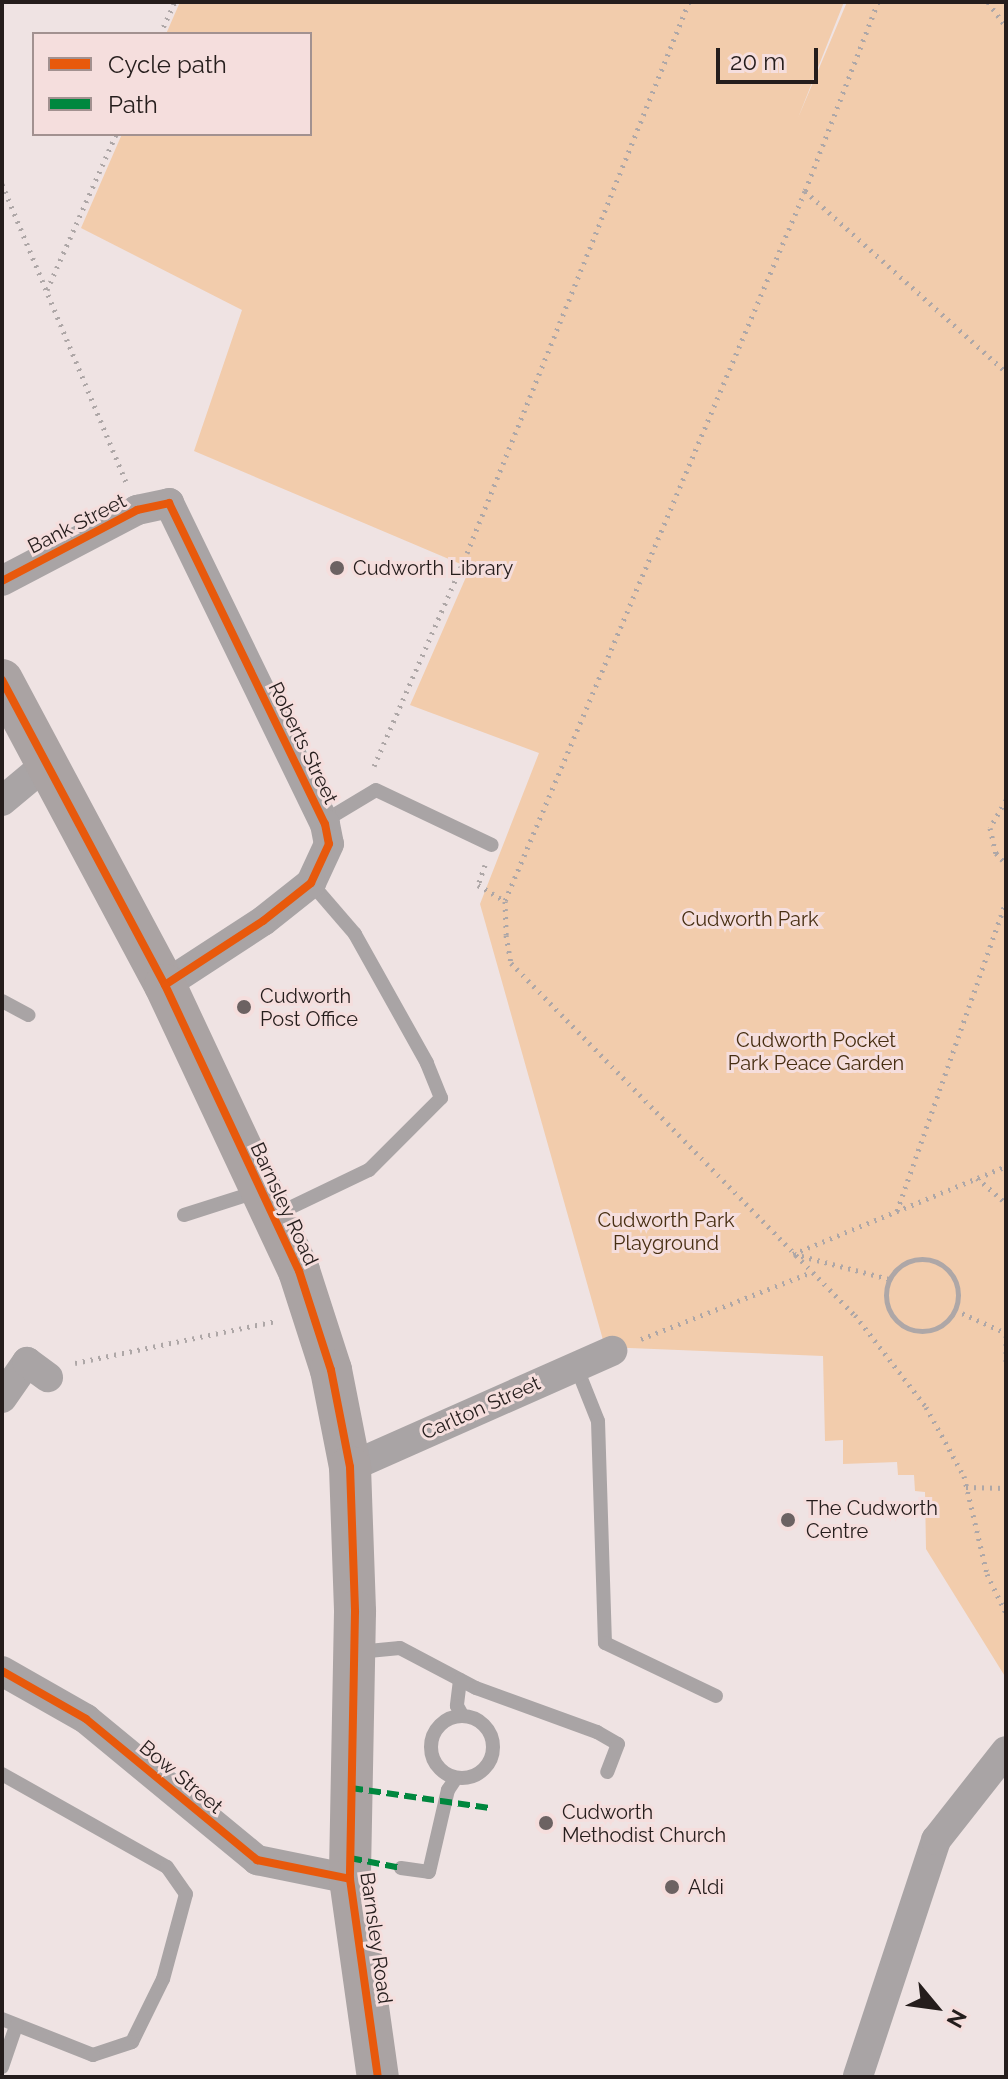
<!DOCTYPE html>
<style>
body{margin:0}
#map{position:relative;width:1008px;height:2079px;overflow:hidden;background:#efe3e3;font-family:Raleway,sans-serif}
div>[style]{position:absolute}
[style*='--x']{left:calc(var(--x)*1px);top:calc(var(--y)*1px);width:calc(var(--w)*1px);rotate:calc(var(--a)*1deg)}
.green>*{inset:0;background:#f2ccac}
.path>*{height:5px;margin-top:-2.5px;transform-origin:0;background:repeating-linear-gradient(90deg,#aea7a7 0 2px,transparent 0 8px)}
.path>.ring{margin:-2.5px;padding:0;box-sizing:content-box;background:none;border:5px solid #aea7a7;border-radius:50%}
.lane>*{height:14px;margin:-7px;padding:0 7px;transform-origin:7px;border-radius:7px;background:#a9a4a5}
.lane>.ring{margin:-7px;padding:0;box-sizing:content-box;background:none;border:14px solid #a9a4a5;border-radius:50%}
.street>*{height:30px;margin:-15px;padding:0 15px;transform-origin:15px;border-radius:15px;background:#a9a4a5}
.secondary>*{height:42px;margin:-21px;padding:0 21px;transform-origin:21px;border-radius:21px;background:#aaa3a3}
.quiet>*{height:6px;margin-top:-3px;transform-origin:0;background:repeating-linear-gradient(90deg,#00873e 0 12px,transparent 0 18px)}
.cycleway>*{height:8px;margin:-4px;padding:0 4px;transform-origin:4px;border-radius:4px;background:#e8590c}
.dots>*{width:22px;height:22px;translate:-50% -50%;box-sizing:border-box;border:4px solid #f5dedd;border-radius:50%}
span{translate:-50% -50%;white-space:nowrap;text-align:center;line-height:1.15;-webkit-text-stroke:6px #f5dedd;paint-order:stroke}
.street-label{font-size:20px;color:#251d1c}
.poi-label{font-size:20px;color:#251d1c}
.left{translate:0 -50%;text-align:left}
.park-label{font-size:20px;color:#472e12}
.frame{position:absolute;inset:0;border:4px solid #251d1c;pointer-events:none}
.legend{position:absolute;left:32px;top:32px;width:280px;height:104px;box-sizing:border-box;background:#f5dedd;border:2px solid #a29190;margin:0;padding:10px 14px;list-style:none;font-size:24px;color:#251d1c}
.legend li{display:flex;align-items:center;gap:16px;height:40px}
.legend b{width:40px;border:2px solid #a29190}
.north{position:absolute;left:896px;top:1967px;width:80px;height:80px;-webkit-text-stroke:6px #f5dedd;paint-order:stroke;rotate:119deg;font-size:22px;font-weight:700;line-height:32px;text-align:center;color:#251d1c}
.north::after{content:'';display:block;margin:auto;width:28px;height:36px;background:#251d1c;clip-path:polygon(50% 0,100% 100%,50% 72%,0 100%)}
.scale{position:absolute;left:716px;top:48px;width:102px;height:36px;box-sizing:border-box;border:4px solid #251d1c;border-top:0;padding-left:10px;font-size:24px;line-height:28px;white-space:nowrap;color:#251d1c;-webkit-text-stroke:6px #f5dedd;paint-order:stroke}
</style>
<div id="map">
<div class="green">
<i style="clip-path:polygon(180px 2px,844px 2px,798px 118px,847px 2px,1006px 2px,1006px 1678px,926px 1549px,925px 1492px,915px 1491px,914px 1475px,898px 1475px,897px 1462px,843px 1464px,843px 1440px,825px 1441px,823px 1356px,605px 1347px,480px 904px,539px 753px,410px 705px,470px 568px,194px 451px,242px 310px,81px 228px,122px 134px,310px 134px,310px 34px,166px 34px)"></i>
</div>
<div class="path">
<i style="--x:878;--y:2;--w:203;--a:111.1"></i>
<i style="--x:805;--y:191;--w:771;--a:112.91"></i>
<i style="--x:505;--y:901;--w:34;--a:88"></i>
<i style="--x:506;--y:935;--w:28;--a:80"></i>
<i style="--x:511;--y:963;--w:492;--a:45.7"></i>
<i style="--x:855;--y:1315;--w:116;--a:52.3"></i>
<i style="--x:926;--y:1407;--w:79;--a:61.2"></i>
<i style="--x:964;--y:1476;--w:101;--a:76.8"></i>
<i style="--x:987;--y:1574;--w:43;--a:64"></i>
<i style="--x:988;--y:2;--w:31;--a:54"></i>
<i style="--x:160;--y:34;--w:35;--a:-65"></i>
<i style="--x:2;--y:184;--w:323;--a:67.4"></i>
<i style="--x:805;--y:191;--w:270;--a:42"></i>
<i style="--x:47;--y:290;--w:171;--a:-66.1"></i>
<i style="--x:374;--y:766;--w:232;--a:-66.4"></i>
<i style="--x:467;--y:553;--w:594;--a:-68.06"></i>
<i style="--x:1006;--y:800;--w:32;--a:120"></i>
<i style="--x:990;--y:828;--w:26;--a:77"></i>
<i style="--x:996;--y:853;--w:15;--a:48"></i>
<i style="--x:485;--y:865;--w:21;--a:109"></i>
<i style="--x:478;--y:885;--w:31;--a:31"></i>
<i style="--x:977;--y:1178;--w:38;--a:41"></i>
<i style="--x:897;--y:1211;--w:329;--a:-70.6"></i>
<i style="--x:793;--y:1254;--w:230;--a:-22.4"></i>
<i style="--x:794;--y:1254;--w:98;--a:14.7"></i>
<i class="ring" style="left:886px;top:1259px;width:67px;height:67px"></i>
<i style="--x:955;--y:1310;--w:56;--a:24.3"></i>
<i style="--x:1006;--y:1336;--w:31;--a:90"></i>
<i style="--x:641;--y:1339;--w:184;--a:-21.4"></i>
<i style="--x:75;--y:1363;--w:205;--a:-11.8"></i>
<i style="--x:966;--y:1487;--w:40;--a:1.4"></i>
</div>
<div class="lane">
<i style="--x:321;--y:815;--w:10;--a:11"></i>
<i style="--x:331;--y:817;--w:52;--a:-31"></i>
<i style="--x:376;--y:790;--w:128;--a:25.4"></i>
<i style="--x:2;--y:1001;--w:30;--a:28"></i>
<i style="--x:277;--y:1214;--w:102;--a:-25.6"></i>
<i style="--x:369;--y:1170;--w:102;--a:-45"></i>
<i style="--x:441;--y:1098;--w:38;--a:-112"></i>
<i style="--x:427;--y:1063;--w:148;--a:-119.2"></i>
<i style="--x:355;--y:934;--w:67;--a:-130.8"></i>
<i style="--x:184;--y:1215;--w:79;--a:-17.7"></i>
<i style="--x:576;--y:1366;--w:59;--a:68.2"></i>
<i style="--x:598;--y:1421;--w:222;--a:88.2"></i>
<i style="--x:605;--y:1643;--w:123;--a:25.5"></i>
<i style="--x:358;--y:1652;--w:42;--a:-5.4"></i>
<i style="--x:400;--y:1648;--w:86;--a:27.8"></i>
<i style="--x:476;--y:1688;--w:129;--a:20"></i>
<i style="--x:597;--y:1732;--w:24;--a:30"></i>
<i style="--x:618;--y:1744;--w:30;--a:111"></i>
<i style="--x:460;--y:1680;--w:26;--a:97"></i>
<i style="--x:457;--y:1706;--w:10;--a:61"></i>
<i class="ring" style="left:431px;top:1716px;width:48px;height:48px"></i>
<i style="--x:2;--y:1774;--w:189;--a:29.4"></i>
<i style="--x:167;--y:1867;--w:33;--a:55"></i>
<i style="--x:186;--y:1894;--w:88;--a:105.1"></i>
<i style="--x:163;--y:1979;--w:70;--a:116.2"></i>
<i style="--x:132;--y:2042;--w:41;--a:161.6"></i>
<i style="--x:93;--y:2055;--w:98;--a:-158.4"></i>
<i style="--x:401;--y:1868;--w:28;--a:8"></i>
<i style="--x:429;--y:1872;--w:84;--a:-77"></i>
<i style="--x:448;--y:1790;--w:14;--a:-56"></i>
<i style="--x:2;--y:2067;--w:43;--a:-71.1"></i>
</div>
<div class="street">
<i style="--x:2;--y:581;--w:153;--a:-27.7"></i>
<i style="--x:137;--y:510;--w:33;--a:-12"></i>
<i style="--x:169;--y:503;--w:357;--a:64.1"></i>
<i style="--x:325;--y:824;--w:20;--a:79"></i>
<i style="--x:329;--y:844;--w:43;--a:114.8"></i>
<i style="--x:311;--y:883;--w:61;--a:141.6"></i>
<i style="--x:263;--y:921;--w:117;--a:146.9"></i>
<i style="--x:2;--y:801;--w:55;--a:-39.8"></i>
<i style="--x:2;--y:1398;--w:44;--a:-55.2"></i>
<i style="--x:27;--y:1362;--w:26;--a:36"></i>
<i style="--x:350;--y:1467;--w:287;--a:-23.9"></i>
<i style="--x:2;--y:1671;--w:97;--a:29.7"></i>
<i style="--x:86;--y:1719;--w:222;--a:39.5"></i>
<i style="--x:257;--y:1860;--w:95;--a:11.5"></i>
<i style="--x:858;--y:2076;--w:249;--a:-71.7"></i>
<i style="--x:936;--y:1840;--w:113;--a:-51.8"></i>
</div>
<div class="secondary">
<i style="--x:2;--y:680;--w:346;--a:61.9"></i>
<i style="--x:165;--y:985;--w:316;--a:64.9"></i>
<i style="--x:299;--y:1271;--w:104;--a:72.1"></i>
<i style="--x:331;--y:1370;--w:99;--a:78.9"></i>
<i style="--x:350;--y:1467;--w:145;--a:88"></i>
<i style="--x:355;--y:1612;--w:267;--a:91.1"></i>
<i style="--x:350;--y:1879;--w:200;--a:82"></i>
</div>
<div class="quiet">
<i style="--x:351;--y:1788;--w:140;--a:8.2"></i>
<i style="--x:350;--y:1858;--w:52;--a:11.1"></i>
</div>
<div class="cycleway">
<i style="--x:2;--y:581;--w:153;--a:-27.7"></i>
<i style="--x:137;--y:510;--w:33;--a:-12"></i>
<i style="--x:169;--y:503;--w:357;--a:64.1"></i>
<i style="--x:325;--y:824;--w:20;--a:79"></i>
<i style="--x:329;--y:844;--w:43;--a:114.8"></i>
<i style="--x:311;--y:883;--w:61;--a:141.6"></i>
<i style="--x:263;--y:921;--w:117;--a:146.9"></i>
<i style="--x:2;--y:680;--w:346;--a:61.9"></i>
<i style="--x:165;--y:985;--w:316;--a:64.9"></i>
<i style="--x:299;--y:1271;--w:104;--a:72.1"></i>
<i style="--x:331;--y:1370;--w:99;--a:78.9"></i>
<i style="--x:350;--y:1467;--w:145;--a:88"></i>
<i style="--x:355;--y:1612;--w:267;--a:91.1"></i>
<i style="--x:350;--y:1879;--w:200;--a:82"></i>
<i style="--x:2;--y:1671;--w:97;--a:29.7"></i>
<i style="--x:86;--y:1719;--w:222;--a:39.5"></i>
<i style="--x:257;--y:1860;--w:95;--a:11.5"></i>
</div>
<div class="dots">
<i style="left:337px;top:568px;background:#6c6262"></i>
<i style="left:244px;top:1007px;background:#6c6262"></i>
<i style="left:788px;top:1520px;background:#6c6262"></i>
<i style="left:546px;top:1823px;background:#6c6262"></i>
<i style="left:672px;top:1887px;background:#6c6262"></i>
</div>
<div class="street-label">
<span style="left:77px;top:524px;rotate:-27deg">Bank Street</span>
<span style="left:303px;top:743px;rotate:64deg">Roberts Street</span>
<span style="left:284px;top:1204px;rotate:65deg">Barnsley Road</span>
<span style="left:481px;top:1408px;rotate:-24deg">Carlton Street</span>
<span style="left:181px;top:1777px;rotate:40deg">Bow Street</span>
<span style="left:376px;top:1938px;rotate:82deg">Barnsley Road</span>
</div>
<div class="poi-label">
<span class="left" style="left:353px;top:568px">Cudworth Library</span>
<span class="left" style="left:260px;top:1008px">Cudworth<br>Post Office</span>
<span class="left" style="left:806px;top:1520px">The Cudworth<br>Centre</span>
<span class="left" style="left:562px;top:1824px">Cudworth<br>Methodist Church</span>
<span class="left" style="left:688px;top:1887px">Aldi</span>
</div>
<div class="park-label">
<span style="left:750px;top:919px">Cudworth Park</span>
<span style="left:816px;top:1052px">Cudworth Pocket<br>Park Peace Garden</span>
<span style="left:666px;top:1232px">Cudworth Park<br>Playground</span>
</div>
<div class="frame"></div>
<ul class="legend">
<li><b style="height:10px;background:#e8590c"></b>Cycle path</li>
<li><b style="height:10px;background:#00873e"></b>Path</li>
</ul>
<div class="north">N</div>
<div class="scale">20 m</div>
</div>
